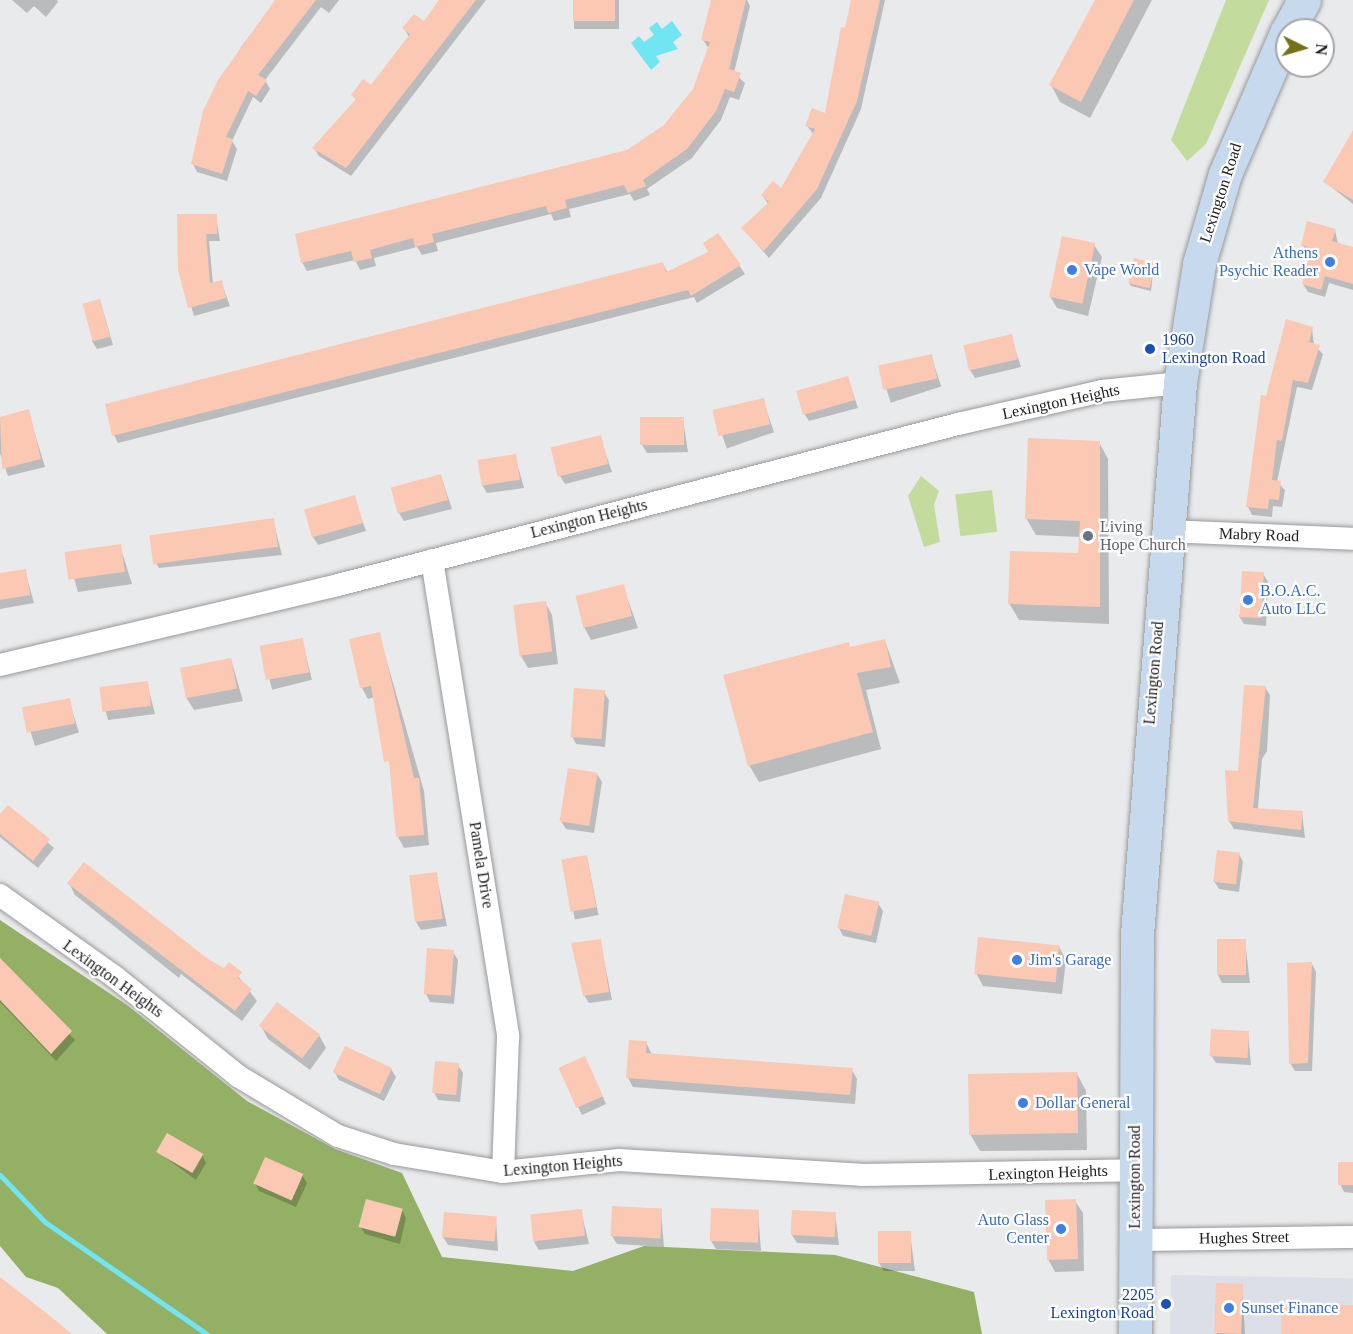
<!DOCTYPE html>
<style>
body{margin:0}
#map{position:relative;width:1353px;height:1334px;overflow:hidden;background:#e9eaec;font-family:Georgia,serif}
div>[style]{position:absolute}
[style*='--x']{left:calc(var(--x)*1px);top:calc(var(--y)*1px);width:calc(var(--w)*1px);rotate:calc(var(--a)*1deg)}
.built>*{inset:0;background:#dcdee8;transform-origin:0 0}
.green>*{inset:0;background:#c3dc9d;transform-origin:0 0}
.forest>*{inset:0;background:#94b065}
.water>*{inset:0;background:#71e5f2}
.shadow>*{inset:0;background:#0003;transform-origin:0 0}
.stream>*{height:5px;margin:-2.5px;padding:0 2.5px;transform-origin:2.5px;border-radius:2.5px;background:#71e5f2}
.building>*{inset:0;background:#fac8b3;transform-origin:0 0}
.roads{filter:drop-shadow(0 0 2px #98999b) drop-shadow(0 0 2px #98999b)}
.minor>*{height:22px;margin:-11px;padding:0 11px;transform-origin:11px;border-radius:11px;background:#fff}
.highway>*{height:33px;margin:-16.5px;padding:0 16.5px;transform-origin:16.5px;border-radius:16.5px;background:#c6d9ed}
.dots>*{width:16px;height:16px;translate:-50% -50%;box-sizing:border-box;border:3px solid #fff;border-radius:50%}
span{translate:-50% -50%;white-space:nowrap;text-align:center;line-height:1.15;-webkit-text-stroke:4.5px #fff;paint-order:stroke}
.street-label{font-size:16px;color:#212122}
.shop-label{font-size:16px;color:#366cbe}
.right{translate:-100% -50%;text-align:right}
.left{translate:0 -50%;text-align:left}
.transit-label{font-size:16px;color:#164399}
.worship-label{font-size:16px;color:#5b616d}
.north{position:absolute;left:1275px;top:18px;width:60px;height:60px;box-sizing:border-box;background:#fff;border:2px solid #a6a6a7;border-radius:50%;rotate:95deg;font-size:16px;font-weight:700;line-height:24px;text-align:center;color:#212122}
.north::after{content:'';display:block;margin:auto;width:21px;height:27px;background:#717116;clip-path:polygon(50% 0,100% 100%,50% 72%,0 100%)}
</style>
<div id="map">
<div class="built">
<i style="left:1171px;top:1275px;width:182px;height:59px;rotate:1deg"></i>
</div>
<div class="green">
<i style="clip-path:polygon(1226px 0,1269px 0,1206px 144px,1187px 161px,1171px 140px)"></i>
<i style="clip-path:polygon(921px 476px,939px 491px,934px 505px,940px 542px,924px 547px,908px 496px)"></i>
<i style="left:992px;top:490px;width:42px;height:37px;rotate:83deg"></i>
</div>
<div class="forest">
<i style="clip-path:polygon(0 920px,127px 1005px,247px 1101px,335px 1149px,402px 1173px,442px 1257px,573px 1271px,644px 1246px,835px 1255px,974px 1292px,982px 1334px,107px 1334px,58px 1288px,26px 1277px,0 1246px)"></i>
</div>
<div class="water">
<i style="clip-path:polygon(672px 21px,682px 35px,673px 42px,678px 49px,656px 56px,660px 62px,651px 70px,631px 43px,639px 36px,644px 42px,654px 35px,649px 28px,657px 22px,662px 29px)"></i>
</div>
<div class="shadow">
<i style="clip-path:polygon(12px 0,57px 0,58px 2px,46px 17px,34px 6px,27px 13px)"></i>
<i style="clip-path:polygon(277px 0,339px 0,329px 13px,321px 7px,265px 80px,270px 89px,261px 103px,253px 97px,232px 141px,237px 149px,227px 181px,197px 172px,193px 164px,205px 111px,241px 47px)"></i>
<i style="clip-path:polygon(441px 0,486px 0,351px 176px,319px 156px,314px 148px,357px 101px,353px 95px,371px 87px,409px 37px,404px 28px,424px 23px)"></i>
<i style="left:574px;top:0;width:45px;height:29px"></i>
<i style="clip-path:polygon(713px 0,747px 0,750px 6px,734px 73px,745px 83px,739px 100px,730px 97px,721px 120px,692px 158px,647px 189px,650px 195px,634px 201px,630px 194px,569px 209px,571px 217px,554px 221px,551px 214px,436px 243px,438px 251px,422px 255px,417px 247px,374px 258px,376px 266px,360px 270px,355px 260px,307px 271px,302px 262px,628px 152px,665px 126px,694px 89px,709px 49px,703px 40px)"></i>
<i style="clip-path:polygon(853px 0,885px 0,861px 109px,821px 198px,769px 258px,743px 228px,769px 205px,762px 195px,781px 190px,814px 135px,807px 126px,826px 115px)"></i>
<i style="clip-path:polygon(1096px 0,1152px 0,1090px 118px,1060px 102px,1051px 85px)"></i>
<i style="clip-path:polygon(1353px 135px,1353px 204px,1325px 182px)"></i>
<i style="clip-path:polygon(216px 216px,220px 241px,209px 241px,213px 284px,221px 282px,230px 306px,194px 316px,180px 270px)"></i>
<i style="clip-path:polygon(1335px 230px,1338px 244px,1353px 248px,1353px 290px,1329px 283px,1325px 297px,1308px 292px,1303px 284px,1311px 254px,1302px 245px)"></i>
<i style="clip-path:polygon(718px 235px,745px 274px,697px 303px,694px 297px,118px 443px,114px 435px,663px 264px,668px 273px,710px 252px)"></i>
<i style="clip-path:polygon(1094px 245px,1102px 257px,1088px 316px,1057px 308px,1050px 296px)"></i>
<i style="clip-path:polygon(1154px 264px,1151px 291px,1131px 286px,1129px 283px)"></i>
<i style="clip-path:polygon(100px 300px,113px 345px,97px 349px,92px 341px)"></i>
<i style="clip-path:polygon(1312px 328px,1314px 345px,1323px 354px,1312px 390px,1297px 387px,1277px 482px,1285px 490px,1282px 507px,1273px 506px,1272px 517px,1252px 515px,1248px 507px,1267px 397px)"></i>
<i style="clip-path:polygon(1011px 336px,1021px 367px,975px 378px,970px 370px)"></i>
<i style="left:931px;top:355px;width:33px;height:53px;rotate:72deg"></i>
<i style="clip-path:polygon(848px 378px,858px 408px,809px 421px,804px 413px)"></i>
<i style="left:763px;top:400px;width:34px;height:50px;rotate:71deg"></i>
<i style="clip-path:polygon(28px 411px,45px 467px,8px 476px,0 453px,0 418px)"></i>
<i style="clip-path:polygon(683px 419px,688px 452px,647px 453px,642px 445px)"></i>
<i style="clip-path:polygon(600px 437px,612px 472px,565px 484px,560px 476px)"></i>
<i style="clip-path:polygon(1099px 442px,1108px 459px,1109px 624px,1019px 620px,1009px 603px,1080px 555px,1080px 537px,1036px 535px,1026px 518px)"></i>
<i style="clip-path:polygon(515px 456px,524px 488px,487px 493px,482px 485px)"></i>
<i style="clip-path:polygon(441px 476px,452px 509px,404px 521px,399px 513px)"></i>
<i style="clip-path:polygon(354px 497px,366px 531px,318px 545px,313px 537px)"></i>
<i style="clip-path:polygon(273px 520px,282px 555px,159px 568px,154px 560px)"></i>
<i style="clip-path:polygon(120px 546px,132px 584px,78px 592px,67px 554px)"></i>
<i style="clip-path:polygon(25px 571px,34px 603px,0 609px,0 575px)"></i>
<i style="clip-path:polygon(1263px 574px,1268px 582px,1266px 626px,1244px 624px,1239px 616px)"></i>
<i style="clip-path:polygon(623px 586px,638px 628px,591px 640px,584px 627px)"></i>
<i style="clip-path:polygon(545px 602px,552px 615px,558px 664px,528px 668px,521px 656px)"></i>
<i style="clip-path:polygon(379px 634px,424px 791px,429px 845px,404px 848px,398px 837px,392px 772px,374px 697px,368px 699px,362px 688px)"></i>
<i style="left:302px;top:640px;width:41px;height:41px;rotate:76deg"></i>
<i style="clip-path:polygon(885px 641px,900px 683px,866px 690px,881px 749px,759px 782px,749px 765px,851px 649px)"></i>
<i style="clip-path:polygon(231px 659px,243px 701px,194px 710px,186px 697px)"></i>
<i style="clip-path:polygon(147px 683px,155px 714px,108px 720px,100px 689px)"></i>
<i style="clip-path:polygon(1265px 687px,1270px 695px,1267px 751px,1262px 759px,1258px 809px,1302px 813px,1305px 838px,1234px 829px,1229px 821px)"></i>
<i style="clip-path:polygon(604px 692px,609px 700px,605px 747px,576px 744px,572px 736px)"></i>
<i style="left:69px;top:700px;width:34px;height:46px;rotate:73deg"></i>
<i style="clip-path:polygon(597px 774px,602px 782px,594px 833px,566px 829px,561px 821px)"></i>
<i style="clip-path:polygon(8px 807px,54px 848px,38px 868px,0 837px,0 817px)"></i>
<i style="clip-path:polygon(1239px 854px,1243px 862px,1239px 892px,1219px 889px,1214px 881px)"></i>
<i style="left:587px;top:856px;width:60px;height:24px;rotate:79deg"></i>
<i style="clip-path:polygon(436px 873px,447px 926px,421px 930px,416px 922px)"></i>
<i style="clip-path:polygon(69px 883px,225px 970px,229px 964px,257px 1001px,242px 1021px,181px 974px,179px 978px,75px 895px)"></i>
<i style="clip-path:polygon(878px 903px,883px 911px,876px 943px,843px 936px,839px 928px)"></i>
<i style="clip-path:polygon(600px 940px,612px 1000px,589px 1003px,584px 995px)"></i>
<i style="clip-path:polygon(1245px 941px,1250px 983px,1222px 983px,1218px 975px)"></i>
<i style="clip-path:polygon(1059px 947px,1066px 960px,1062px 994px,983px 986px,976px 973px)"></i>
<i style="clip-path:polygon(453px 952px,458px 960px,454px 1004px,430px 1002px,426px 994px)"></i>
<i style="clip-path:polygon(0 964px,75px 1040px,56px 1061px,0 1002px)"></i>
<i style="clip-path:polygon(1312px 964px,1316px 972px,1312px 1071px,1295px 1071px,1290px 1063px)"></i>
<i style="clip-path:polygon(261px 1026px,319px 1035px,326px 1048px,310px 1070px,268px 1039px)"></i>
<i style="clip-path:polygon(1248px 1033px,1251px 1065px,1216px 1063px,1211px 1055px)"></i>
<i style="clip-path:polygon(646px 1042px,652px 1055px,852px 1070px,857px 1079px,855px 1104px,633px 1087px,628px 1078px)"></i>
<i style="clip-path:polygon(458px 1065px,463px 1073px,460px 1102px,438px 1100px,434px 1092px)"></i>
<i style="clip-path:polygon(589px 1066px,606px 1104px,582px 1115px,578px 1107px)"></i>
<i style="clip-path:polygon(391px 1069px,396px 1077px,384px 1101px,339px 1080px,334px 1071px)"></i>
<i style="clip-path:polygon(1077px 1074px,1086px 1091px,1087px 1150px,980px 1151px,970px 1134px)"></i>
<i style="clip-path:polygon(158px 1152px,202px 1155px,206px 1163px,196px 1180px)"></i>
<i style="clip-path:polygon(1353px 1163px,1353px 1193px,1344px 1192px,1340px 1184px)"></i>
<i style="clip-path:polygon(302px 1175px,307px 1183px,296px 1207px,259px 1191px,255px 1183px)"></i>
<i style="clip-path:polygon(1075px 1201px,1083px 1213px,1084px 1271px,1055px 1272px,1048px 1259px)"></i>
<i style="clip-path:polygon(402px 1210px,406px 1218px,400px 1244px,365px 1234px,360px 1226px)"></i>
<i style="clip-path:polygon(661px 1210px,664px 1247px,617px 1244px,612px 1236px)"></i>
<i style="clip-path:polygon(581px 1211px,589px 1244px,539px 1250px,534px 1242px)"></i>
<i style="clip-path:polygon(758px 1212px,761px 1251px,716px 1249px,711px 1241px)"></i>
<i style="clip-path:polygon(835px 1214px,839px 1245px,797px 1243px,792px 1235px)"></i>
<i style="clip-path:polygon(496px 1219px,498px 1251px,448px 1245px,443px 1237px)"></i>
<i style="clip-path:polygon(910px 1233px,915px 1271px,884px 1271px,879px 1263px)"></i>
<i style="clip-path:polygon(1242px 1286px,1245px 1334px,1217px 1334px,1216px 1332px)"></i>
</div>
<div class="stream">
<i style="--x:0;--y:1175;--w:65;--a:46.2"></i>
<i style="--x:45;--y:1222;--w:197;--a:34.7"></i>
</div>
<div class="building">
<i style="clip-path:polygon(275px 0,316px 0,258px 75px,267px 80px,256px 96px,248px 91px,226px 137px,233px 139px,222px 174px,191px 164px,203px 111px,218px 80px)"></i>
<i style="clip-path:polygon(439px 0,476px 0,346px 168px,312px 148px,356px 99px,351px 95px,363px 79px,371px 85px,410px 34px,402px 28px,414px 14px,424px 21px)"></i>
<i style="left:573px;top:0;width:42px;height:21px"></i>
<i style="clip-path:polygon(711px 0,746px 0,729px 69px,741px 73px,734px 92px,725px 89px,716px 111px,687px 149px,643px 180px,646px 186px,628px 193px,624px 185px,565px 200px,567px 208px,548px 213px,546px 206px,432px 234px,434px 242px,415px 247px,413px 238px,370px 250px,372px 258px,354px 262px,351px 251px,301px 263px,295px 234px,627px 150px,664px 125px,693px 89px,710px 42px,701px 40px)"></i>
<i style="clip-path:polygon(851px 0,880px 0,857px 101px,817px 189px,764px 251px,741px 228px,769px 202px,761px 195px,773px 181px,781px 188px,815px 129px,805px 126px,812px 108px,825px 113px,841px 27px,845px 28px)"></i>
<i style="clip-path:polygon(1095px 0,1134px 0,1081px 102px,1049px 85px)"></i>
<i style="clip-path:polygon(1353px 130px,1353px 200px,1323px 182px)"></i>
<i style="clip-path:polygon(177px 214px,217px 214px,217px 234px,206px 234px,210px 283px,222px 280px,226px 298px,188px 308px,178px 270px)"></i>
<i style="clip-path:polygon(1307px 221px,1336px 229px,1332px 241px,1353px 247px,1353px 284px,1325px 276px,1321px 290px,1302px 284px,1311px 248px,1301px 245px)"></i>
<i style="clip-path:polygon(718px 233px,741px 265px,691px 296px,688px 290px,112px 436px,105px 404px,663px 262px,666px 272px,708px 252px,703px 243px)"></i>
<i style="left:1062px;top:236px;width:34px;height:62px;rotate:12deg"></i>
<i style="left:1134px;top:258px;width:22px;height:26px;rotate:13deg"></i>
<i style="left:100px;top:299px;width:39px;height:18px;rotate:75deg"></i>
<i style="clip-path:polygon(1286px 319px,1313px 327px,1309px 342px,1320px 345px,1308px 383px,1293px 380px,1282px 441px,1277px 440px,1272px 480px,1281px 481px,1279px 500px,1269px 499px,1268px 509px,1246px 507px,1261px 395px,1266px 396px)"></i>
<i style="left:1012px;top:334px;width:26px;height:50px;rotate:77deg"></i>
<i style="left:932px;top:354px;width:25px;height:55px;rotate:78deg"></i>
<i style="left:848px;top:376px;width:25px;height:54px;rotate:74deg"></i>
<i style="left:764px;top:398px;width:27px;height:53px;rotate:77deg"></i>
<i style="clip-path:polygon(29px 409px,41px 459px,2px 469px,0 417px)"></i>
<i style="left:684px;top:417px;width:28px;height:44px;rotate:90deg"></i>
<i style="left:601px;top:435px;width:30px;height:52px;rotate:76deg"></i>
<i style="clip-path:polygon(1028px 438px,1100px 441px,1100px 607px,1008px 604px,1010px 551px,1078px 553px,1080px 521px,1025px 519px)"></i>
<i style="left:516px;top:454px;width:26px;height:39px;rotate:81deg"></i>
<i style="left:441px;top:474px;width:27px;height:52px;rotate:75deg"></i>
<i style="left:355px;top:495px;width:29px;height:53px;rotate:74deg"></i>
<i style="left:274px;top:518px;width:29px;height:126px;rotate:82deg"></i>
<i style="left:121px;top:544px;width:28px;height:57px;rotate:82deg"></i>
<i style="clip-path:polygon(26px 569px,30px 595px,0 600px,0 573px)"></i>
<i style="left:1242px;top:571px;width:22px;height:46px;rotate:3deg"></i>
<i style="left:624px;top:584px;width:33px;height:50px;rotate:76deg"></i>
<i style="left:546px;top:601px;width:51px;height:33px;rotate:83deg"></i>
<i style="clip-path:polygon(380px 632px,414px 778px,419px 778px,424px 835px,396px 837px,389px 761px,384px 762px,371px 686px,360px 688px,349px 639px)"></i>
<i style="left:303px;top:638px;width:35px;height:44px;rotate:80deg"></i>
<i style="clip-path:polygon(885px 639px,891px 667px,857px 673px,873px 732px,748px 766px,723px 675px,849px 642px,850px 647px)"></i>
<i style="left:231px;top:658px;width:31px;height:52px;rotate:79deg"></i>
<i style="left:148px;top:681px;width:25px;height:49px;rotate:83deg"></i>
<i style="clip-path:polygon(1244px 685px,1266px 686px,1253px 808px,1303px 811px,1301px 830px,1228px 821px,1225px 770px,1238px 771px)"></i>
<i style="left:574px;top:688px;width:31px;height:49px;rotate:4deg"></i>
<i style="left:70px;top:698px;width:26px;height:49px;rotate:79deg"></i>
<i style="left:568px;top:768px;width:30px;height:54px;rotate:9deg"></i>
<i style="clip-path:polygon(8px 805px,50px 839px,33px 861px,0 834px,0 814px)"></i>
<i style="left:1217px;top:850px;width:23px;height:32px;rotate:7deg"></i>
<i style="left:587px;top:855px;width:53px;height:26px;rotate:80deg"></i>
<i style="clip-path:polygon(84px 862px,208px 959px,224px 968px,229px 962px,242px 972px,238px 978px,252px 989px,235px 1011px,67px 883px)"></i>
<i style="left:437px;top:872px;width:47px;height:28px;rotate:83deg"></i>
<i style="left:845px;top:894px;width:35px;height:35px;rotate:13deg"></i>
<i style="left:978px;top:937px;width:82px;height:37px;rotate:6deg"></i>
<i style="clip-path:polygon(601px 939px,609px 992px,583px 996px,571px 943px)"></i>
<i style="left:1217px;top:939px;width:29px;height:36px"></i>
<i style="left:427px;top:948px;width:27px;height:46px;rotate:4deg"></i>
<i style="clip-path:polygon(0 958px,72px 1031px,51px 1054px,0 1000px)"></i>
<i style="clip-path:polygon(1312px 962px,1308px 1063px,1289px 1064px,1287px 963px)"></i>
<i style="left:277px;top:1002px;width:54px;height:30px;rotate:37deg"></i>
<i style="left:1211px;top:1029px;width:38px;height:27px;rotate:3deg"></i>
<i style="clip-path:polygon(629px 1040px,647px 1041px,646px 1053px,853px 1068px,850px 1095px,626px 1078px)"></i>
<i style="left:345px;top:1046px;width:52px;height:29px;rotate:25deg"></i>
<i style="left:585px;top:1056px;width:44px;height:29px;rotate:66deg"></i>
<i style="left:435px;top:1061px;width:24px;height:32px;rotate:5deg"></i>
<i style="left:1077px;top:1072px;width:61px;height:109px;rotate:89deg"></i>
<i style="left:167px;top:1133px;width:42px;height:22px;rotate:30deg"></i>
<i style="left:265px;top:1157px;width:42px;height:29px;rotate:24deg"></i>
<i style="left:1338px;top:1162px;width:15px;height:23px"></i>
<i style="left:366px;top:1199px;width:38px;height:29px;rotate:15deg"></i>
<i style="left:1076px;top:1199px;width:60px;height:31px;rotate:88deg"></i>
<i style="left:612px;top:1206px;width:50px;height:30px;rotate:3deg"></i>
<i style="left:711px;top:1208px;width:48px;height:33px;rotate:2deg"></i>
<i style="left:582px;top:1209px;width:27px;height:52px;rotate:84deg"></i>
<i style="left:792px;top:1210px;width:44px;height:25px;rotate:3deg"></i>
<i style="left:444px;top:1212px;width:53px;height:25px;rotate:5deg"></i>
<i style="left:911px;top:1231px;width:32px;height:33px;rotate:90deg"></i>
<i style="clip-path:polygon(0 1277px,50px 1316px,72px 1334px,0 1334px)"></i>
<i style="left:1216px;top:1283px;width:27px;height:50px;rotate:2deg"></i>
<i style="left:1353px;top:1305px;width:29px;height:72px;rotate:90deg"></i>
</div>
<div class="roads">
<div class="minor">
<i style="--x:1166;--y:531;--w:187;--a:2.4"></i>
<i style="--x:432;--y:560;--w:483;--a:80.9"></i>
<i style="--x:508;--y:1037;--w:135;--a:92.1"></i>
<i style="--x:0;--y:665;--w:347;--a:-13.3"></i>
<i style="--x:338;--y:585;--w:641;--a:-14.56"></i>
<i style="--x:958;--y:424;--w:148;--a:-12.9"></i>
<i style="--x:1102;--y:391;--w:78;--a:-5.9"></i>
<i style="--x:0;--y:895;--w:141;--a:35.5"></i>
<i style="--x:115;--y:977;--w:158;--a:38.8"></i>
<i style="--x:238;--y:1076;--w:117;--a:31"></i>
<i style="--x:338;--y:1136;--w:59;--a:17.8"></i>
<i style="--x:394;--y:1154;--w:110;--a:9.4"></i>
<i style="--x:503;--y:1172;--w:117;--a:-5.9"></i>
<i style="--x:619;--y:1160;--w:242;--a:3.5"></i>
<i style="--x:861;--y:1175;--w:274;--a:-1"></i>
<i style="--x:1135;--y:1240;--w:218;--a:-0.8"></i>
</div>
<div class="highway">
<i style="--x:1288;--y:30;--w:34;--a:-62"></i>
<i style="--x:1135;--y:1334;--w:399;--a:-89.7"></i>
<i style="--x:1137;--y:935;--w:554;--a:-85.55"></i>
<i style="--x:1180;--y:383;--w:121;--a:-80.9"></i>
<i style="--x:1199;--y:264;--w:94;--a:-73.9"></i>
<i style="--x:1225;--y:174;--w:156;--a:-66.6"></i>
</div>
</div>
<div class="dots">
<i style="left:1330px;top:262px;background:#3f7fe0"></i>
<i style="left:1072px;top:270px;background:#3f7fe0"></i>
<i style="left:1150px;top:349px;background:#1a4fb4"></i>
<i style="left:1088px;top:536px;background:#6b7280"></i>
<i style="left:1248px;top:600px;background:#3f7fe0"></i>
<i style="left:1017px;top:960px;background:#3f7fe0"></i>
<i style="left:1023px;top:1103px;background:#3f7fe0"></i>
<i style="left:1061px;top:1229px;background:#3f7fe0"></i>
<i style="left:1166px;top:1304px;background:#1a4fb4"></i>
<i style="left:1229px;top:1308px;background:#3f7fe0"></i>
</div>
<div class="street-label">
<span style="left:1221px;top:193px;rotate:-72deg">Lexington Road</span>
<span style="left:1061px;top:402px;rotate:-12deg">Lexington Heights</span>
<span style="left:589px;top:519px;rotate:-14deg">Lexington Heights</span>
<span style="left:1259px;top:535px;rotate:2deg">Mabry Road</span>
<span style="left:1154px;top:673px;rotate:-85deg">Lexington Road</span>
<span style="left:481px;top:865px;rotate:81deg">Pamela Drive</span>
<span style="left:113px;top:979px;rotate:36deg">Lexington Heights</span>
<span style="left:563px;top:1166px;rotate:-5deg">Lexington Heights</span>
<span style="left:1048px;top:1173px;rotate:-2deg">Lexington Heights</span>
<span style="left:1135px;top:1177px;rotate:-90deg">Lexington Road</span>
<span style="left:1244px;top:1238px;rotate:-1deg">Hughes Street</span>
</div>
<div class="shop-label">
<span class="right" style="left:1318px;top:262px">Athens<br>Psychic Reader</span>
<span class="left" style="left:1084px;top:270px">Vape World</span>
<span class="left" style="left:1260px;top:600px">B.O.A.C.<br>Auto LLC</span>
<span class="left" style="left:1029px;top:960px">Jim's Garage</span>
<span class="left" style="left:1035px;top:1103px">Dollar General</span>
<span class="right" style="left:1049px;top:1229px">Auto Glass<br>Center</span>
<span class="left" style="left:1241px;top:1308px">Sunset Finance</span>
</div>
<div class="transit-label">
<span class="left" style="left:1162px;top:349px">1960<br>Lexington Road</span>
<span class="right" style="left:1154px;top:1304px">2205<br>Lexington Road</span>
</div>
<div class="worship-label">
<span class="left" style="left:1100px;top:536px">Living<br>Hope Church</span>
</div>
<div class="north">N</div>
</div>
